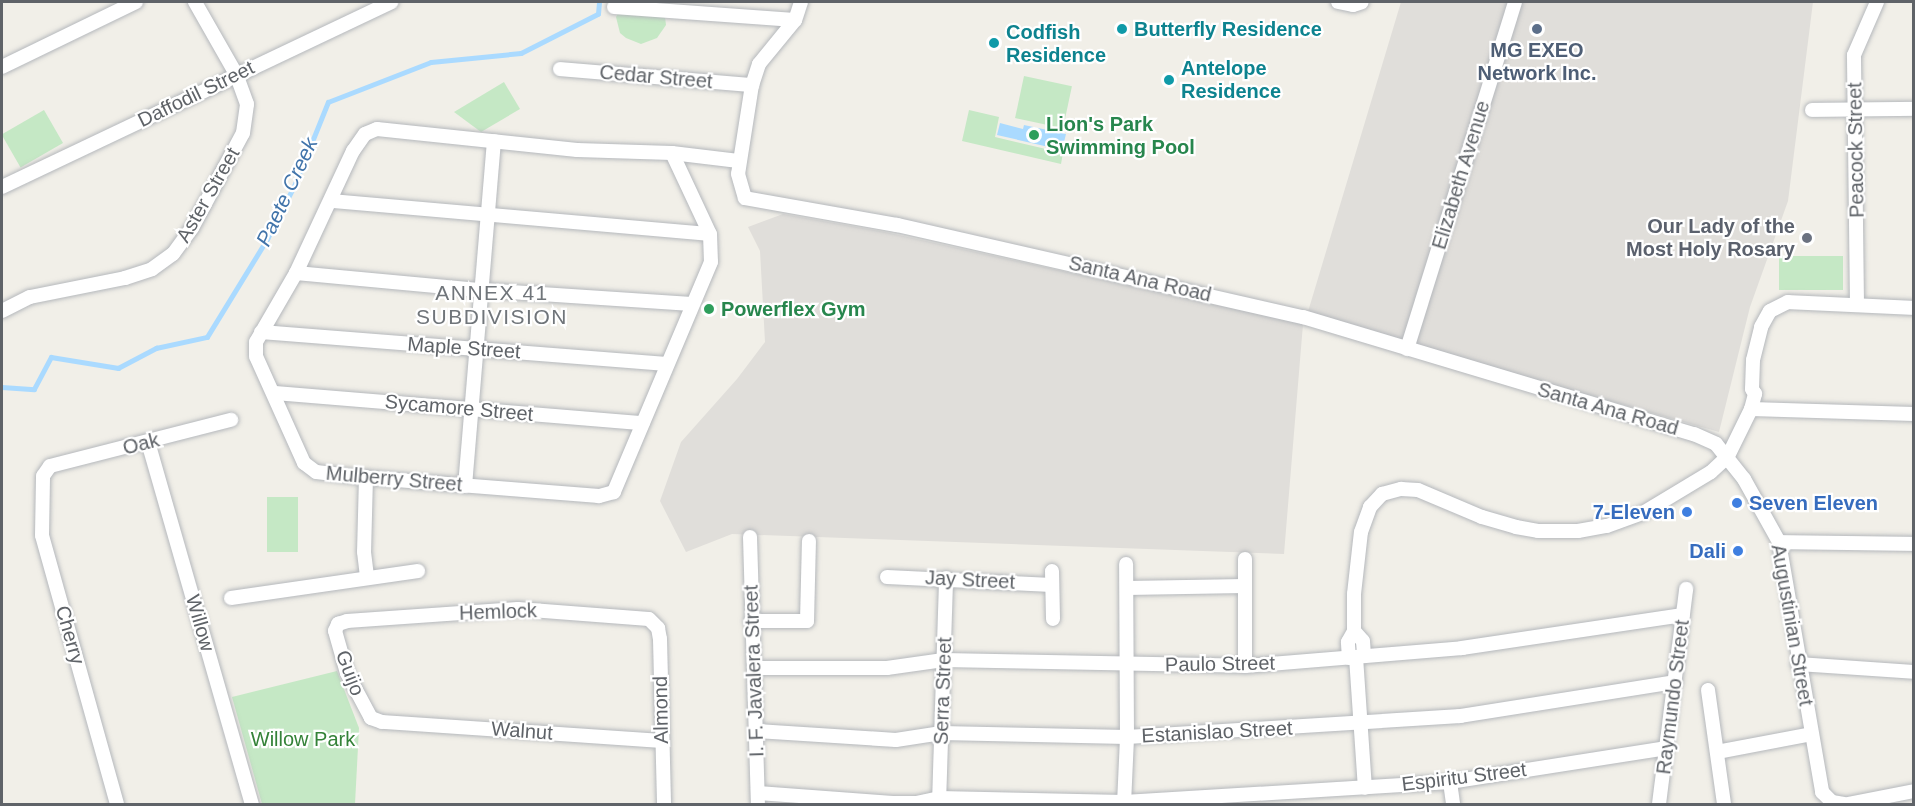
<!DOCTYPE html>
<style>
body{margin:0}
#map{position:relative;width:1915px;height:806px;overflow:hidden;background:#f1efe8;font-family:Arial,sans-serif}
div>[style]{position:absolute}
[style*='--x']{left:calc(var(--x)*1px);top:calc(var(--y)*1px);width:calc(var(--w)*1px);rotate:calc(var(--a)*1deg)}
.industrial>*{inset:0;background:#e0deda}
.green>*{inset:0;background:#c5e8c5;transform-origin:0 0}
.water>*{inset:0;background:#aadaff}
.stream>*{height:4.5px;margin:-2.25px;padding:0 2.25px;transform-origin:2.25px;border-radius:2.25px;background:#aadaff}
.roads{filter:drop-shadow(0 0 2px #b5b8bc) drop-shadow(0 0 2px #b5b8bc)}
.minor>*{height:14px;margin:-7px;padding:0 7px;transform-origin:7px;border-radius:7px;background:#fff}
.dots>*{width:16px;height:16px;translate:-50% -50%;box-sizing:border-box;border:3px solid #fff;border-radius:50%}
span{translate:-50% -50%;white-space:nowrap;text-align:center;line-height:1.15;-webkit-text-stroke:4.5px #fff;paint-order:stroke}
.culture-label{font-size:20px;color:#0d838f;font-weight:700}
.left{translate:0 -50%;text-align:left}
.service-label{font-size:20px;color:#4e5e75;font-weight:700}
.street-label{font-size:20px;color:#5f6368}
.leisure-label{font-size:20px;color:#27864d;font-weight:700}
.worship-label{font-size:20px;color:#5b616d;font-weight:700}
.right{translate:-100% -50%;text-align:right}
.shop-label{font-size:20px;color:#366cbe;font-weight:700}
.park-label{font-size:20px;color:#348238}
.water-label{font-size:21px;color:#4174aa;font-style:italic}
.neighbourhood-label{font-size:21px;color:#70757a;letter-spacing:1.5px}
.frame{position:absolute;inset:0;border:3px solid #5f6368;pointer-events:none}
</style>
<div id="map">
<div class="industrial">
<i style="clip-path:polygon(1401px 2px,1813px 2px,1788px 201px,1750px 307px,1719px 432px,1307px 315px)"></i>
<i style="clip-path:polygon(783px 214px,885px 232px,1303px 324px,1284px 554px,732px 534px,686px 552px,660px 501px,681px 442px,737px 379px,765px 342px,760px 251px,748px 227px)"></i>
</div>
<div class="green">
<i style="clip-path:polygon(624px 2px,659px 2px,664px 9px,666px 25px,657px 38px,641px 44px,626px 38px,620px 33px,616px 17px)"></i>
<i style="left:1024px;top:76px;width:49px;height:43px;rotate:12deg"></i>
<i style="clip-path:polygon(504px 82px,520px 109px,481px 132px,454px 112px)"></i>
<i style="left:44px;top:110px;width:38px;height:49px;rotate:60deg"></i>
<i style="clip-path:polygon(969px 110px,999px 117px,995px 137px,1063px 153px,1061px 164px,962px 141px)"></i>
<i style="left:1843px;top:256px;width:34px;height:64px;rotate:90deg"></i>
<i style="left:298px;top:497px;width:55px;height:31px;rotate:90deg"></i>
<i style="clip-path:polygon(337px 671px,359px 728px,355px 804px,262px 804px,232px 697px)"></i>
</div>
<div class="water">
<i style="clip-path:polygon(1000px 123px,1023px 129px,1024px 125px,1066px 134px,1062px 150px,997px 135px)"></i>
</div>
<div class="stream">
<i style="--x:2;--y:387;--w:32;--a:4"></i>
<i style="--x:34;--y:389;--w:36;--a:-62"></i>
<i style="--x:51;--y:357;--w:68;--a:9.3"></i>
<i style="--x:118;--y:368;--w:43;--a:-27.8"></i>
<i style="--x:156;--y:348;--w:52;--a:-12.2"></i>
<i style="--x:207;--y:337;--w:115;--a:-58.5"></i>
<i style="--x:267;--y:239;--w:62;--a:-63"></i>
<i style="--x:295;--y:184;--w:88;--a:-68.1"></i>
<i style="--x:328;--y:102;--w:110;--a:-21.2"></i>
<i style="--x:431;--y:62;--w:90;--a:-5.7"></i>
<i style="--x:521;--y:53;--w:86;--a:-26.9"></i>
<i style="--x:598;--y:14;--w:12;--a:-85"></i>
</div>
<div class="roads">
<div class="minor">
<i style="--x:801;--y:2;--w:19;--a:108"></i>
<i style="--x:795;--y:20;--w:57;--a:129.3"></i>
<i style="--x:759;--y:64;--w:22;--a:108"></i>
<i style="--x:752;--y:85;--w:90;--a:98.9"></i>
<i style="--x:738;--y:174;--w:25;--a:74"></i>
<i style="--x:745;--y:198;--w:154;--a:10.1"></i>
<i style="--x:897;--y:225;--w:416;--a:12.8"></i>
<i style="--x:1303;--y:317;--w:408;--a:16.7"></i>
<i style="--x:1694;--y:434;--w:24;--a:24"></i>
<i style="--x:1716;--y:444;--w:45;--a:51.3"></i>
<i style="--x:1744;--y:479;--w:72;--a:60.9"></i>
<i style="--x:1779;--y:542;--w:254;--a:80.2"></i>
<i style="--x:1822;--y:792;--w:14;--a:45"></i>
<i style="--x:1832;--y:802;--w:12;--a:9"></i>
<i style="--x:1338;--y:2;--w:15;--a:11"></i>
<i style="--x:1353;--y:5;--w:9;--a:-18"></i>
<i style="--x:614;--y:7;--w:181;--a:4.1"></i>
<i style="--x:2;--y:67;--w:149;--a:-25.9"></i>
<i style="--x:560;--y:69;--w:193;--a:4.8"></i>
<i style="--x:1812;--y:110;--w:102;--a:-0.6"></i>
<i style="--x:672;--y:153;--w:89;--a:64.9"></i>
<i style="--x:710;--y:234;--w:28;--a:88"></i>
<i style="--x:711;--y:262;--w:250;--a:112.9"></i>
<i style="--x:614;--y:492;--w:16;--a:165"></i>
<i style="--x:599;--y:496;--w:241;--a:-175.5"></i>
<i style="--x:359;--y:477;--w:43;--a:-173.4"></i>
<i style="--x:316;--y:472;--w:15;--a:-143"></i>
<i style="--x:304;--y:463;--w:117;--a:-114.2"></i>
<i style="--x:256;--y:356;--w:14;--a:-90"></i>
<i style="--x:256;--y:342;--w:80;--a:-59.9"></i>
<i style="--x:296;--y:273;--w:135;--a:-65"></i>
<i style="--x:353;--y:151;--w:21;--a:-55"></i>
<i style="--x:365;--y:134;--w:13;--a:-23"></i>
<i style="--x:377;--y:129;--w:201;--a:6"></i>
<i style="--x:577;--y:150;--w:95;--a:1.8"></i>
<i style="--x:672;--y:153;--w:67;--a:6.8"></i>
<i style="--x:2;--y:187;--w:431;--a:-25.4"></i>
<i style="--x:332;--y:201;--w:379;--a:5"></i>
<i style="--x:296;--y:273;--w:186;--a:5.3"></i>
<i style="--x:481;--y:290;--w:211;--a:3.8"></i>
<i style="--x:1857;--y:304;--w:249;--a:-90.7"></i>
<i style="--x:1854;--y:55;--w:58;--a:-66.5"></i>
<i style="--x:2;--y:311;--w:31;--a:-27"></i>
<i style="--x:30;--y:297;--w:97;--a:-11.3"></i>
<i style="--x:125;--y:278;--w:28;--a:-18"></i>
<i style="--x:152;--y:269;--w:26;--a:-36"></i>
<i style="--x:173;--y:254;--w:32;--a:-54"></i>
<i style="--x:192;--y:228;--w:108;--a:-61.8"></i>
<i style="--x:243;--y:133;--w:29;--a:-82"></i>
<i style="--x:247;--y:104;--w:32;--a:-110"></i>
<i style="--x:236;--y:74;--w:83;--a:-119.7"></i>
<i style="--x:261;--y:332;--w:407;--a:4.5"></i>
<i style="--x:1407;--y:349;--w:363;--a:-72.7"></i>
<i style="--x:275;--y:393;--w:369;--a:4.7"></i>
<i style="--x:1751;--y:409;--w:16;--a:-75"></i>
<i style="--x:1755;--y:394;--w:6;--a:-121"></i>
<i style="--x:1752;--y:389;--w:29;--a:-88"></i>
<i style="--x:1753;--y:360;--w:34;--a:-76"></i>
<i style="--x:1761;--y:327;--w:18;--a:-61"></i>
<i style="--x:1770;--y:311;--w:20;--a:-27"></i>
<i style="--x:1788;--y:302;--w:126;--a:2.7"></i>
<i style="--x:148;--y:442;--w:377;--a:74"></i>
<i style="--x:366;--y:477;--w:75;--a:91.5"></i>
<i style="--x:364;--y:552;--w:24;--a:83"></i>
<i style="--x:465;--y:486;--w:346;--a:-85.2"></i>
<i style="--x:750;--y:537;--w:267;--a:88.3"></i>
<i style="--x:1779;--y:542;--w:135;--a:0.8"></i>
<i style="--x:1052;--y:571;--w:48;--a:88.8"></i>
<i style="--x:887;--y:577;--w:165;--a:2.8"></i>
<i style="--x:1127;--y:588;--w:118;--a:-1"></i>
<i style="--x:231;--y:598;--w:189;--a:-8.2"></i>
<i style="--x:751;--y:621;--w:56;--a:0"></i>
<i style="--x:807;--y:621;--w:80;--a:-88.6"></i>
<i style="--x:1354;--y:631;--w:13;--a:48"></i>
<i style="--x:1363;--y:641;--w:15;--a:86"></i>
<i style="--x:1356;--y:657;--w:131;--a:86.1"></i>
<i style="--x:1349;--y:658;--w:16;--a:-94"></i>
<i style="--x:1348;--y:642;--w:13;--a:-61"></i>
<i style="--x:1354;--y:631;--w:37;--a:-90"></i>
<i style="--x:1354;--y:594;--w:62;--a:-83.6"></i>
<i style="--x:1361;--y:532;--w:27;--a:-70"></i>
<i style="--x:1370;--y:507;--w:18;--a:-47"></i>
<i style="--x:1382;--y:494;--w:20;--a:-15"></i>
<i style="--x:1401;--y:489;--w:17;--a:3"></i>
<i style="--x:1418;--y:490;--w:69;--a:22.9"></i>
<i style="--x:1482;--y:517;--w:35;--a:16"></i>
<i style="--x:1516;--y:527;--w:22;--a:10"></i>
<i style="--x:1538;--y:531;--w:40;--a:0"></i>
<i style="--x:1578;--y:531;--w:29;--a:-10"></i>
<i style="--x:1607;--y:526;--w:38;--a:-20"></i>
<i style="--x:1643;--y:513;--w:79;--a:-31.1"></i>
<i style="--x:1711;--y:472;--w:23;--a:-43"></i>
<i style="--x:1728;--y:456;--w:52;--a:-63.9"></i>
<i style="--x:1751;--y:409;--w:163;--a:1.8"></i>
<i style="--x:1798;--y:664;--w:116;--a:3.9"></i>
<i style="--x:1245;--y:666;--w:107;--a:-90"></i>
<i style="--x:755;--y:668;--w:132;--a:0"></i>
<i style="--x:887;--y:668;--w:57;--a:-8.1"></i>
<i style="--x:943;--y:660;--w:302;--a:1.1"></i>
<i style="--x:1245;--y:666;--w:218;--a:-4.7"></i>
<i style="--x:1462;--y:648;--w:223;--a:-8.5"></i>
<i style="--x:1708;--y:690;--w:115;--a:82"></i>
<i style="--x:757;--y:731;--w:139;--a:3.7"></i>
<i style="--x:896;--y:740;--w:46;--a:-8.8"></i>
<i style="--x:941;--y:733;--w:186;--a:1.2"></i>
<i style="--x:1127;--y:737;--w:334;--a:-3.6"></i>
<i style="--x:1460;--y:716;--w:218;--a:-9"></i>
<i style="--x:662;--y:741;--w:281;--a:-176.1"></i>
<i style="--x:382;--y:722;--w:12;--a:-160"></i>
<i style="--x:371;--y:718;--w:51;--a:-118.1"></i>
<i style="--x:347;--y:673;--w:44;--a:-105.9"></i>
<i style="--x:335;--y:631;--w:8;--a:-67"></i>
<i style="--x:338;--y:624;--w:9;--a:-18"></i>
<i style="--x:347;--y:621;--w:171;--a:-4"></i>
<i style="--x:518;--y:609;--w:131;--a:4.4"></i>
<i style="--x:649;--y:619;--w:13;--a:45"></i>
<i style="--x:658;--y:628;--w:11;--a:80"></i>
<i style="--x:660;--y:639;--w:165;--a:88.6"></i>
<i style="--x:1717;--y:752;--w:96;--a:-10.8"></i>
<i style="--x:1450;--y:782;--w:22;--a:82"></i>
<i style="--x:758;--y:793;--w:135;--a:4.2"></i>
<i style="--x:893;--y:803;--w:23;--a:0"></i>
<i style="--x:916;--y:803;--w:24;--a:-12"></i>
<i style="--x:939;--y:798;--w:185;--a:1.2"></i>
<i style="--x:1124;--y:802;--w:327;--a:-3.5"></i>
<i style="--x:1450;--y:782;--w:219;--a:-8.9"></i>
<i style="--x:117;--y:804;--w:279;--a:-105.6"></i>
<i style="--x:42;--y:535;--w:59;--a:-89"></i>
<i style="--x:43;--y:476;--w:12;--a:-55"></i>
<i style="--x:50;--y:466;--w:187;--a:-14.3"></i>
<i style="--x:939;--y:804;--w:226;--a:-88.2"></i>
<i style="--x:1124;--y:804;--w:67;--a:-87.4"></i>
<i style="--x:1127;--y:737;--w:173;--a:-90.3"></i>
<i style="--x:1659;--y:804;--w:217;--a:-82.8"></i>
<i style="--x:1848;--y:804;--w:67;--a:-11.1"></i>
</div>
</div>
<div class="dots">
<i style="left:1122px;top:29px;background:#0f9aa8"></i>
<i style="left:1537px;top:29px;background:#5c6f8a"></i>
<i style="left:994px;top:43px;background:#0f9aa8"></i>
<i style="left:1169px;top:80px;background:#0f9aa8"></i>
<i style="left:1034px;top:135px;background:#2e9e5b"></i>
<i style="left:1807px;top:238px;background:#6b7280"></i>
<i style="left:709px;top:309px;background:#2e9e5b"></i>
<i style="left:1737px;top:503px;background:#3f7fe0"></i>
<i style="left:1687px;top:512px;background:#3f7fe0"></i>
<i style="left:1738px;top:551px;background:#3f7fe0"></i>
</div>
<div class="culture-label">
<span class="left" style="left:1134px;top:29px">Butterfly Residence</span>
<span class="left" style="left:1006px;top:44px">Codfish<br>Residence</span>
<span class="left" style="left:1181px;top:80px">Antelope<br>Residence</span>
</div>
<div class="service-label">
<span style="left:1537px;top:62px">MG EXEO<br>Network Inc.</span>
</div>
<div class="street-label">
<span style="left:656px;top:77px;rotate:5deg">Cedar Street</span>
<span style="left:196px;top:94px;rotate:-26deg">Daffodil Street</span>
<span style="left:1856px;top:150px;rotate:-91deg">Peacock Street</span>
<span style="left:1461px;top:175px;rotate:-73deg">Elizabeth Avenue</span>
<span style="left:208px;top:195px;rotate:-60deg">Aster Street</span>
<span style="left:1140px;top:279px;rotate:13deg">Santa Ana Road</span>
<span style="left:464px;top:348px;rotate:4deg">Maple Street</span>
<span style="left:459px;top:408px;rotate:5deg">Sycamore Street</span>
<span style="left:1608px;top:409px;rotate:16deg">Santa Ana Road</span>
<span style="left:141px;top:444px;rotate:-14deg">Oak</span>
<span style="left:394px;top:479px;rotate:5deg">Mulberry Street</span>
<span style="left:970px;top:580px;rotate:3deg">Jay Street</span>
<span style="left:498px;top:612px;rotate:-2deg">Hemlock</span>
<span style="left:200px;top:623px;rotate:74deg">Willow</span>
<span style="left:1792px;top:625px;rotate:80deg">Augustinian Street</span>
<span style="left:70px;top:635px;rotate:74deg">Cherry</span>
<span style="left:1220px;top:664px;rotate:-1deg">Paulo Street</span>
<span style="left:754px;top:671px;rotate:-92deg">I. F. Javalera Street</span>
<span style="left:350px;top:673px;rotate:69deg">Guijo</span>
<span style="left:943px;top:691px;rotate:-88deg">Serra Street</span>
<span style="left:1673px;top:697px;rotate:-83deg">Raymundo Street</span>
<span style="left:661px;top:710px;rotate:-91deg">Almond</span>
<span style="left:522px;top:731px;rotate:4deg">Walnut</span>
<span style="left:1217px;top:732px;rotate:-3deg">Estanislao Street</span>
<span style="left:1464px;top:777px;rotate:-7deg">Espiritu Street</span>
</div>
<div class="leisure-label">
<span class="left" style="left:1046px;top:136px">Lion's Park<br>Swimming Pool</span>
<span class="left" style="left:721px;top:309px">Powerflex Gym</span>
</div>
<div class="worship-label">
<span class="right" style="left:1795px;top:238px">Our Lady of the<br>Most Holy Rosary</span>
</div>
<div class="shop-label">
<span class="left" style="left:1749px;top:503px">Seven Eleven</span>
<span class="right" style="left:1675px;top:512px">7-Eleven</span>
<span class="right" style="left:1726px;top:551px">Dali</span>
</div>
<div class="park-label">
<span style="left:303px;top:739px">Willow Park</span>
</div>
<div class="water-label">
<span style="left:287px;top:192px;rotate:-65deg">Paete Creek</span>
</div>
<div class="neighbourhood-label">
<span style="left:492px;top:305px">ANNEX 41<br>SUBDIVISION</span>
</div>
<div class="frame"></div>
</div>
